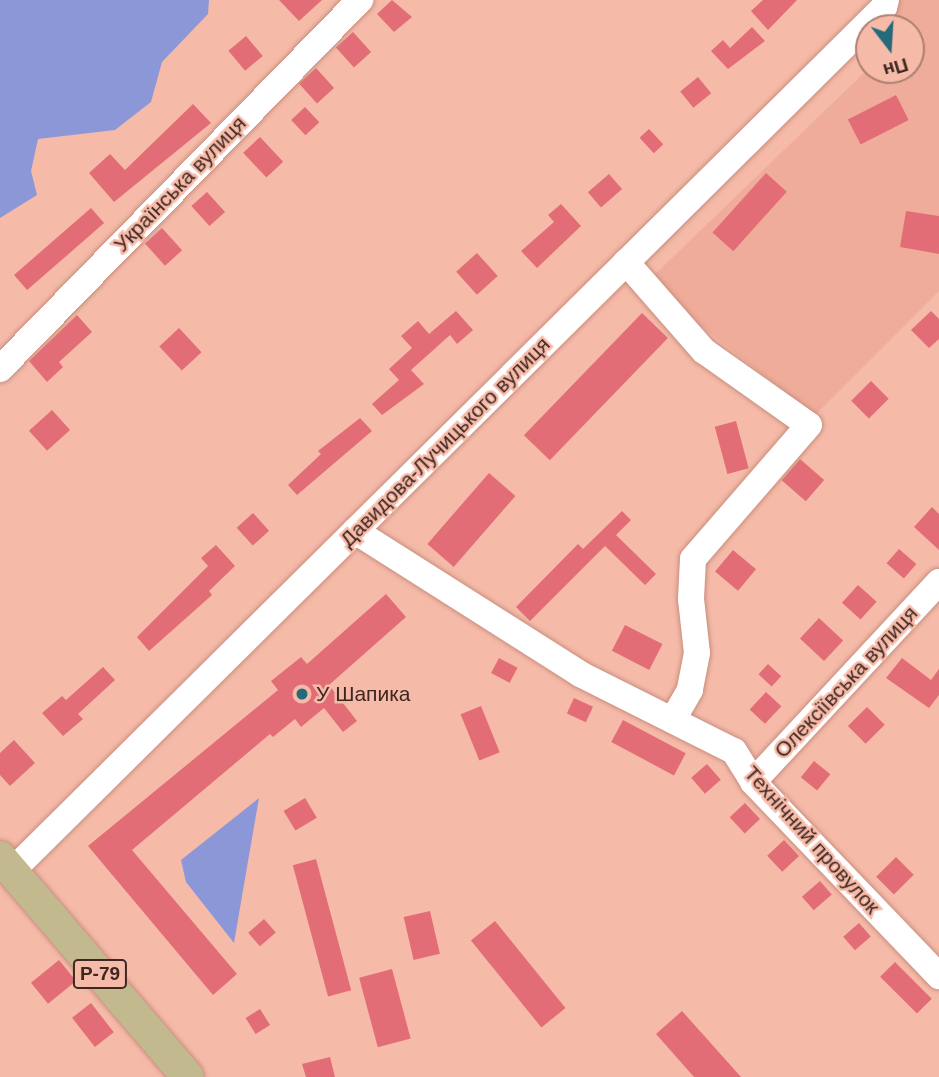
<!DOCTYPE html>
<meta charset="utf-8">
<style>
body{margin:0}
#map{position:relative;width:939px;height:1077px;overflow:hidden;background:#f6baa9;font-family:Arial,sans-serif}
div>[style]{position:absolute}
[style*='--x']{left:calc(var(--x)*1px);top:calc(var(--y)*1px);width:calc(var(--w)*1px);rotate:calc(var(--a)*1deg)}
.built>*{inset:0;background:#f0ac9a}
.green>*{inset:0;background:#8c97d7}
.building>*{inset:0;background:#e36d77;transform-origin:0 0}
.roads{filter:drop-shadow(0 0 2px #c88e7e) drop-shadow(0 0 2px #c88e7e)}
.minor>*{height:26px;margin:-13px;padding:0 13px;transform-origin:13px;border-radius:13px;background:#fff}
.major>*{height:32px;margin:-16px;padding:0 16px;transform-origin:16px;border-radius:16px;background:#c3b98f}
.dots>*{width:19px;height:19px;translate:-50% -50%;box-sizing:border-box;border:4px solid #f6baa9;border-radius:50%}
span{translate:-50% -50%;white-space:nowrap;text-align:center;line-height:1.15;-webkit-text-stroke:5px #f6baa9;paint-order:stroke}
.shield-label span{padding:2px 5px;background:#f6baa9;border:2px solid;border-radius:5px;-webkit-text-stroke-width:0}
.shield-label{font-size:19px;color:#3e2720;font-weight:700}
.street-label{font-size:21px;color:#3e2720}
.poi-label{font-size:21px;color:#3e2720}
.left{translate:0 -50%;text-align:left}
.north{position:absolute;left:855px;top:14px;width:70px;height:70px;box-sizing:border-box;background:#f6baa9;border:2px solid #ac7f72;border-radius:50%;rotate:163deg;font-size:19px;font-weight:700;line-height:28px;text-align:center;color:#3e2720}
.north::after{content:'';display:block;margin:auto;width:24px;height:32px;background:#256a7a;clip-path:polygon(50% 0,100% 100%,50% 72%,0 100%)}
</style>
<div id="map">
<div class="built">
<i style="clip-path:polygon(897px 0,939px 0,939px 291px,815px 415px,646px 283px,869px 68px,911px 70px,911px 28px,886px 28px)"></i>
</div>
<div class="green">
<i style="clip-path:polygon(0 0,209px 0,208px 14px,162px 62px,151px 102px,115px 130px,38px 139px,31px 171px,37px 195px,0 218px)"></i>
<i style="clip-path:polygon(259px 798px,247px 867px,234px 943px,186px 882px,181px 860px)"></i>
</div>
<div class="building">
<i style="clip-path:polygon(279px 0,322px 0,299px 21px)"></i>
<i style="clip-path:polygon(392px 0,412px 17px,394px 32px,377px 14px)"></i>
<i style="clip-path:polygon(763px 0,797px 0,768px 30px,751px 11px)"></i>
<i style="clip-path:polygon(752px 27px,765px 41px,728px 69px,711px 51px,723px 40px,730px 48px)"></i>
<i style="left:353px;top:32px;width:27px;height:23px;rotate:48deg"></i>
<i style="left:246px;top:36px;width:26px;height:23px;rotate:50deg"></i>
<i style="left:316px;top:68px;width:27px;height:23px;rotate:48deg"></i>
<i style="left:698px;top:77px;width:21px;height:23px;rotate:51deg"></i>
<i style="left:896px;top:95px;width:28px;height:54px;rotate:63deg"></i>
<i style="clip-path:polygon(193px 104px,211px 123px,114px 202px,89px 173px,110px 154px,125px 170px)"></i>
<i style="left:305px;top:107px;width:21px;height:19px;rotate:47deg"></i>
<i style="left:649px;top:129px;width:21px;height:13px;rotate:47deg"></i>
<i style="left:260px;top:137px;width:34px;height:23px;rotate:47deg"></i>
<i style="left:766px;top:173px;width:28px;height:80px;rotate:42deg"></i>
<i style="left:609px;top:174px;width:20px;height:28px;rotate:49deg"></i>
<i style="left:207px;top:192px;width:27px;height:21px;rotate:48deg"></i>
<i style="clip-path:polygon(561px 204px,581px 226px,537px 268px,521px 251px,554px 222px,548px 215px)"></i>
<i style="left:91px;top:208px;width:20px;height:102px;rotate:49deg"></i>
<i style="clip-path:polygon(906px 211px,939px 216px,939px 254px,900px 247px)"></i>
<i style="left:162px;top:228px;width:30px;height:23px;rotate:48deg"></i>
<i style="left:477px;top:253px;width:31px;height:28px;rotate:48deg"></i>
<i style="clip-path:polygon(456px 311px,473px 330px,457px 344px,450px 335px,411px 370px,424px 384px,382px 415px,372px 404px,399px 380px,389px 369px,412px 348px,401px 336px,418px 321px,429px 334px)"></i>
<i style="clip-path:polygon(931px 311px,939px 319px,939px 339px,929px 348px,911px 330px)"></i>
<i style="left:642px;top:313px;width:36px;height:170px;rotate:44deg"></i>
<i style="clip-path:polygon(77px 315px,92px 332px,59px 362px,63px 367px,47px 382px,29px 361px)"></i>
<i style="left:179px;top:328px;width:33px;height:27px;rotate:47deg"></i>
<i style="left:871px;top:381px;width:25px;height:28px;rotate:45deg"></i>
<i style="left:52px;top:410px;width:27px;height:31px;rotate:48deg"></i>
<i style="clip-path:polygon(360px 418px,372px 431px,297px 495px,288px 485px,321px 454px,318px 451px)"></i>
<i style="left:736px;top:421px;width:49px;height:22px;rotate:75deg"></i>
<i style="left:800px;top:459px;width:32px;height:28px;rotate:41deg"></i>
<i style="left:489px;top:473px;width:35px;height:94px;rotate:41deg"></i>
<i style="clip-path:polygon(932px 507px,939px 514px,939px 550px,914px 527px)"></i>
<i style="clip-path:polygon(622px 511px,631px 520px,616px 535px,656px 574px,645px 585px,605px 546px,530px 621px,516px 607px,578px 544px,583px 549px)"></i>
<i style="left:253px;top:513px;width:24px;height:22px;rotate:48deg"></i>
<i style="clip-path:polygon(216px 545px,235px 566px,209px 591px,212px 595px,149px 651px,137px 637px,208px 566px,201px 558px)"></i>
<i style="left:899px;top:549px;width:23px;height:19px;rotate:41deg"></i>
<i style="left:733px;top:550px;width:30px;height:28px;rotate:40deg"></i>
<i style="left:858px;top:585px;width:25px;height:24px;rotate:42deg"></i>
<i style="clip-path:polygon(386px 594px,406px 617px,329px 685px,357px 721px,343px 732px,324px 708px,301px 727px,295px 719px,273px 737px,270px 734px,132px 850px,237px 974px,213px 995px,88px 846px,278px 690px,271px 681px,301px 657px,307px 664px)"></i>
<i style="left:819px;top:618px;width:33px;height:28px;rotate:43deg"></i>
<i style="left:625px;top:625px;width:42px;height:29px;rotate:27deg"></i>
<i style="left:499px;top:658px;width:21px;height:17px;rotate:28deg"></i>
<i style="clip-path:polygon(902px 658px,931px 680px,939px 669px,939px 695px,929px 708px,886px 678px)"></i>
<i style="left:768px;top:664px;width:18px;height:14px;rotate:43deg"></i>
<i style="clip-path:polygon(103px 667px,115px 680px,78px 714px,83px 719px,63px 736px,42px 713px,62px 696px,66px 700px)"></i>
<i style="left:766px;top:692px;width:21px;height:24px;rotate:43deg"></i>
<i style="left:574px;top:698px;width:21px;height:17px;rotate:25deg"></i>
<i style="left:481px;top:706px;width:50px;height:22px;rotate:68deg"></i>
<i style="left:867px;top:707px;width:25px;height:27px;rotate:45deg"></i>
<i style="left:623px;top:720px;width:71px;height:25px;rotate:28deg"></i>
<i style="clip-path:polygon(14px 740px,35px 763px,10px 786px,0 775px,0 753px)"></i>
<i style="left:814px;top:761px;width:21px;height:21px;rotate:39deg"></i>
<i style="left:707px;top:764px;width:21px;height:21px;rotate:49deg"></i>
<i style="left:305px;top:798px;width:23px;height:25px;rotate:59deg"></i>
<i style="left:745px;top:803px;width:22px;height:21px;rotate:47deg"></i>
<i style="left:784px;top:840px;width:22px;height:23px;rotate:47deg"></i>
<i style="left:896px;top:857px;width:25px;height:28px;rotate:45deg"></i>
<i style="left:316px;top:859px;width:136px;height:24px;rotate:75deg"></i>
<i style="left:820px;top:881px;width:18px;height:24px;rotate:49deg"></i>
<i style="left:430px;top:911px;width:44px;height:27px;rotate:77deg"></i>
<i style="left:264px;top:919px;width:18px;height:21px;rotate:49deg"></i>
<i style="left:495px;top:921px;width:112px;height:31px;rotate:51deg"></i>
<i style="left:859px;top:923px;width:18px;height:21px;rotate:49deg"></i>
<i style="left:59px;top:960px;width:27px;height:36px;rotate:51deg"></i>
<i style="left:895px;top:962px;width:52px;height:21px;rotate:45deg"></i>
<i style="left:392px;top:969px;width:72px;height:34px;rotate:75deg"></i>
<i style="left:91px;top:1003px;width:37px;height:24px;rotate:52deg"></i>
<i style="left:260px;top:1009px;width:19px;height:17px;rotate:58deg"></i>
<i style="clip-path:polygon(682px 1011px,741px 1077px,694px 1077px,656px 1034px)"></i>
<i style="clip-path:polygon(330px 1057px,335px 1077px,306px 1077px,302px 1064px)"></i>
</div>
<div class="roads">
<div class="minor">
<i style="--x:626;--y:262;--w:118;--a:48.8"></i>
<i style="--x:704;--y:351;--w:128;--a:35.2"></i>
<i style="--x:809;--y:425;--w:177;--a:130.9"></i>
<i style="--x:693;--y:559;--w:40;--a:92.9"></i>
<i style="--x:691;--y:599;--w:54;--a:83.7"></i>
<i style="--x:697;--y:653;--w:38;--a:101"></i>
<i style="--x:690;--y:690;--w:34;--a:120"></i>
<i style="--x:0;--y:369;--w:516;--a:-45.71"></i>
<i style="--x:355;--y:531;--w:267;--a:32.4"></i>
<i style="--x:580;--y:674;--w:172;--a:26.6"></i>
<i style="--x:734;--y:751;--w:36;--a:58"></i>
<i style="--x:753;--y:782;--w:269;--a:46.2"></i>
<i style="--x:753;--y:782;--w:273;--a:-47.1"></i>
<i style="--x:12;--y:871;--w:1228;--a:-44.74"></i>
<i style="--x:884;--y:7;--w:7;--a:-74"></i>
</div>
<div class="major">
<i style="--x:0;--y:857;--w:289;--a:49.5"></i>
</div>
</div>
<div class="dots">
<i style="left:302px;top:694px;background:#256a7a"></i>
</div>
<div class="shield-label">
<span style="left:100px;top:974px">Р-79</span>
</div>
<div class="street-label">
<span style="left:180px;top:184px;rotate:-46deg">Українська вулиця</span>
<span style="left:445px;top:442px;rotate:-45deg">Давидова-Лучицького вулиця</span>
<span style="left:846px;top:682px;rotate:-47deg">Олексіївська вулиця</span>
<span style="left:812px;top:840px;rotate:48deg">Технічний провулок</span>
</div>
<div class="poi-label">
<span class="left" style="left:316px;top:694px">У Шапика</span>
</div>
<div class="north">Пн</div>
</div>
